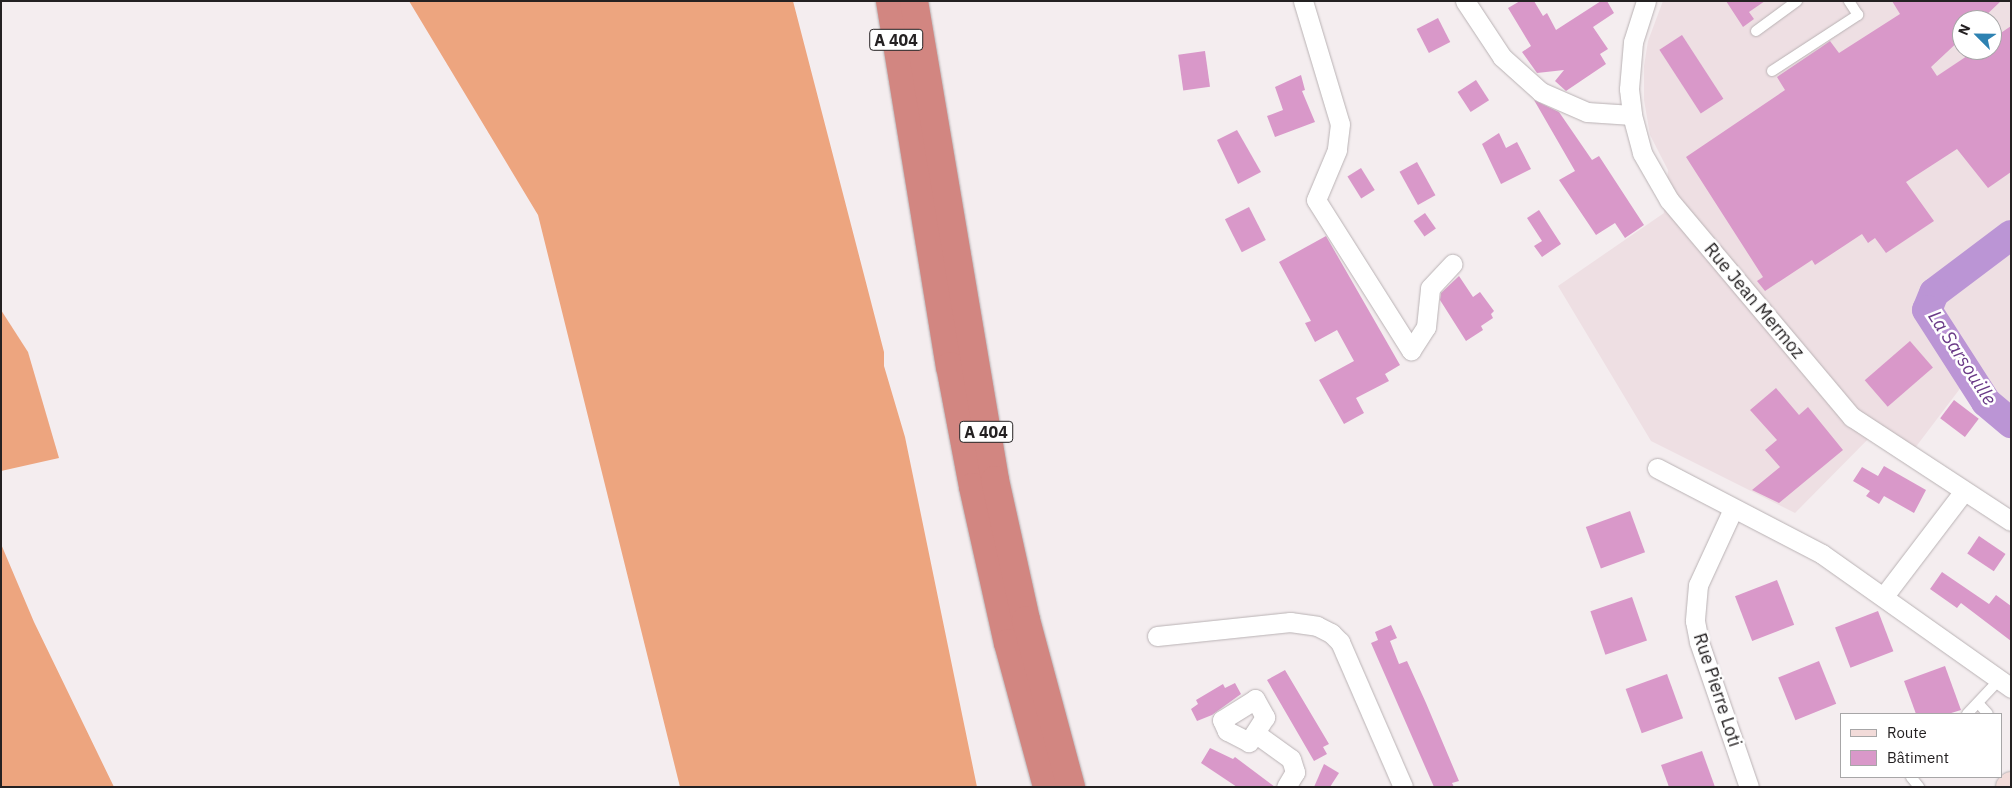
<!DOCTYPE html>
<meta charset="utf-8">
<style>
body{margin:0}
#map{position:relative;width:2012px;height:788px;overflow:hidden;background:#f4edef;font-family:"IBM Plex Sans",sans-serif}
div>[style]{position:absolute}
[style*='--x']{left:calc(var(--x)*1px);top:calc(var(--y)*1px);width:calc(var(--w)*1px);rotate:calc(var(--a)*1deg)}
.built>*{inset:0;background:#eedfe3}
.forest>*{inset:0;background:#eda57f}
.river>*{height:30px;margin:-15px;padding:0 15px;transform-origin:15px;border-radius:15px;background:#bb95d5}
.building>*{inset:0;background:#d998c9;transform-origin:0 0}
.roads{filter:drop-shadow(0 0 1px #b9b2b4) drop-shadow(0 0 1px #b9b2b4)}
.service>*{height:10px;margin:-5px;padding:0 5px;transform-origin:5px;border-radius:5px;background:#fff}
.minor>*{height:19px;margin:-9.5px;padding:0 9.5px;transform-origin:9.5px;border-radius:9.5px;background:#fff}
.secondary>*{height:26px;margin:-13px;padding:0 13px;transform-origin:13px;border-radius:13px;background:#f2dbd9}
.motorway>*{height:28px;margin:-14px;padding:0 14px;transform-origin:14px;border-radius:14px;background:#d28681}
span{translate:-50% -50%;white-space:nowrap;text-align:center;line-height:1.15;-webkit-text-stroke:5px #fff;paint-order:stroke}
.shield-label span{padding:1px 4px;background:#fff;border:1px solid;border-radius:4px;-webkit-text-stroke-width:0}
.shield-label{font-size:16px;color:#242122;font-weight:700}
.street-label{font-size:18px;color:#242122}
.water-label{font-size:19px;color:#6a3a87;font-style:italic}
.frame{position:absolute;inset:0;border:2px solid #242122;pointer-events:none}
.legend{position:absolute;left:1840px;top:713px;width:162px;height:65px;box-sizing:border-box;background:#fff;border:1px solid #a7a6a7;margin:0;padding:6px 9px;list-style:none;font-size:15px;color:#242122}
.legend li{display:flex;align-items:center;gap:10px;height:25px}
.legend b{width:25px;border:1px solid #a7a6a7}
.north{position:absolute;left:1952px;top:10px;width:50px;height:50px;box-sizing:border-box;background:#fff;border:1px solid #a7a6a7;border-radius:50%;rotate:293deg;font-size:14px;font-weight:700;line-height:20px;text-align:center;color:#242122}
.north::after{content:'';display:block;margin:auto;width:18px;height:22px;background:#2e82b2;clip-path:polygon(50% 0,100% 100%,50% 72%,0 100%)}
</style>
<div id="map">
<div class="built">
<i style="clip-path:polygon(evenodd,1663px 1px,2011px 1px,2011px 422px,1965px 382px,1915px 448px,1879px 428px,1795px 513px,1651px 441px,1558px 286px,1664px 213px,1668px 170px,1650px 135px,1644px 100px,1644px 66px,1648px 41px,1663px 1px,1962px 20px,1992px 20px,1992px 50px,1962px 50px,1962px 20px)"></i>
</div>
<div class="forest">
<i style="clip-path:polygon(409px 1px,793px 1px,884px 352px,884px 366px,905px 437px,977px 787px,680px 787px,538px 215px)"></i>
<i style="clip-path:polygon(1px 310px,28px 352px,59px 458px,1px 471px)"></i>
<i style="clip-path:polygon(1px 544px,34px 622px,114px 787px,1px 787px)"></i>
</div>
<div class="river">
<i style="--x:2011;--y:235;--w:96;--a:143"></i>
<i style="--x:1934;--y:293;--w:18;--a:112"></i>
<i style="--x:1927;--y:310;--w:109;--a:57.3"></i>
<i style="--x:1986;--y:402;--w:33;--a:40"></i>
</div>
<div class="building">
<i style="clip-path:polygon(1520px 1px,1534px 1px,1543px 16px,1547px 13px,1556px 30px,1601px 1px,1607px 1px,1614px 13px,1593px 27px,1608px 49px,1600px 54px,1606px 64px,1566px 91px,1555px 81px,1564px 70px,1537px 73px,1522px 52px,1531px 46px,1508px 8px)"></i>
<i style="clip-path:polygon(1726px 1px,1765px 1px,1749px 12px,1754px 19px,1743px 27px)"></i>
<i style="clip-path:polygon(1892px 1px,2001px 1px,1981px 20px,1962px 20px,1962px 38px,1931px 67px,1937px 76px,1976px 50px,1992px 50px,1992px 39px,2011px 26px,2011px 172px,1988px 188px,1957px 149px,1906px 182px,1934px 221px,1886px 253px,1875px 238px,1868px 243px,1862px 234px,1815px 265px,1812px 260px,1765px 291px,1757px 281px,1763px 277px,1686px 157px,1785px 90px,1777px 77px,1820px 48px,1830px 41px,1839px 53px,1900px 14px)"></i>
<i style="left:1438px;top:18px;width:27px;height:24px;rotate:63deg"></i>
<i style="left:1682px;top:35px;width:76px;height:27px;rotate:57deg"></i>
<i style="left:1205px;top:51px;width:36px;height:27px;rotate:82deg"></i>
<i style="clip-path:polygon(1301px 75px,1305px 90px,1302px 91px,1315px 122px,1275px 137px,1267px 116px,1283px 110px,1275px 87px)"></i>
<i style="left:1476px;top:80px;width:24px;height:22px;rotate:57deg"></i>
<i style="clip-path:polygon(1534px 100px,1559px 112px,1592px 160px,1599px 156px,1644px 225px,1625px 238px,1615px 223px,1596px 235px,1559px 180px,1575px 171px)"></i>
<i style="clip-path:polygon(1237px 130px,1261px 172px,1238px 184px,1217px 140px)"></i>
<i style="clip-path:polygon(1499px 133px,1506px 148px,1517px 142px,1531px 169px,1501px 184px,1482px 144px)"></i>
<i style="left:1417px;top:162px;width:38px;height:20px;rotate:61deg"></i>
<i style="left:1361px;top:168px;width:26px;height:16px;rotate:58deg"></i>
<i style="left:1249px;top:207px;width:37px;height:27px;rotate:63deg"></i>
<i style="clip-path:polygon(1539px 210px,1561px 244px,1542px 257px,1534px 246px,1542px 241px,1527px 218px)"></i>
<i style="left:1425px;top:213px;width:19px;height:14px;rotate:55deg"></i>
<i style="clip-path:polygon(1326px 236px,1400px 365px,1385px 374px,1389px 381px,1356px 398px,1364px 413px,1344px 424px,1319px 380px,1354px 361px,1337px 330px,1315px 342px,1305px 323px,1311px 321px,1279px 262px)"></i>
<i style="clip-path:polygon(1459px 276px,1473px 297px,1480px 292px,1494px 311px,1491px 314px,1493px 318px,1481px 326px,1483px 330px,1466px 341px,1440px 300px,1441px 293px)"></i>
<i style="left:1910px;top:341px;width:35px;height:60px;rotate:49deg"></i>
<i style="clip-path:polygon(1776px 388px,1799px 415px,1808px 407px,1843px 450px,1779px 503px,1752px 490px,1780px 467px,1765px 450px,1777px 440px,1750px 410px)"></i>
<i style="left:1954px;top:400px;width:31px;height:23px;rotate:37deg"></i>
<i style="clip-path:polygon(1884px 466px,1926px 490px,1914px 513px,1884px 496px,1879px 504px,1866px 496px,1870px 491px,1853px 481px,1862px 467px,1878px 476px)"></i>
<i style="left:1630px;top:511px;width:44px;height:47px;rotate:70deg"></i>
<i style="left:1979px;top:536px;width:32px;height:21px;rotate:34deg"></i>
<i style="clip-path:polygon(1942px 572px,1989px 604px,1996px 595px,2011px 606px,2011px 641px,1961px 603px,1957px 608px,1930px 589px)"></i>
<i style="left:1777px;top:580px;width:48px;height:45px;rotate:69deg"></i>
<i style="left:1632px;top:597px;width:46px;height:44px;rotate:71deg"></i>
<i style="left:1878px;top:611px;width:43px;height:46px;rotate:69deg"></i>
<i style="clip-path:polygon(1391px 625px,1397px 638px,1390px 641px,1399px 664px,1407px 661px,1426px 703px,1459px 781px,1452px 783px,1454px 787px,1434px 787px,1371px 643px,1378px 640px,1375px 632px)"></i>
<i style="left:1819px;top:661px;width:46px;height:44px;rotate:68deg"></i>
<i style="clip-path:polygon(1945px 666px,1961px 710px,1948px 714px,1916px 714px,1904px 681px)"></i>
<i style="clip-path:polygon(1285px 670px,1329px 744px,1323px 747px,1327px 754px,1314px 761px,1267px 680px)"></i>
<i style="left:1667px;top:674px;width:47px;height:44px;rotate:70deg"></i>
<i style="clip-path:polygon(1235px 683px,1241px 694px,1212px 715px,1197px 721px,1191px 709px,1198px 704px,1196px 700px,1223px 684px,1225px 688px)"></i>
<i style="clip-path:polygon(1210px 748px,1233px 759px,1235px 757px,1275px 787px,1237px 787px,1201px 763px)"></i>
<i style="clip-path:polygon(1702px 751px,1715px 787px,1669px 787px,1661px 765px)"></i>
<i style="clip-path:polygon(1324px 764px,1339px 773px,1330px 787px,1314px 787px)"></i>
</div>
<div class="roads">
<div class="service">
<i style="--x:1756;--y:31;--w:51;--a:-36.2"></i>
<i style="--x:1772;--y:71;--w:103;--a:-33.1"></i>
<i style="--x:1858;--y:15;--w:17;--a:-123"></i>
<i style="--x:1979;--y:704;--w:13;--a:48"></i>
<i style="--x:1967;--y:714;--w:47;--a:-46.7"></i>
<i style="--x:1911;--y:777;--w:13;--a:51"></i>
</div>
<div class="minor">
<i style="--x:1303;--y:1;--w:128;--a:73.3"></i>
<i style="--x:1340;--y:124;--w:26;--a:97"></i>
<i style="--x:1337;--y:150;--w:54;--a:112.8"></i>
<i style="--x:1316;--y:200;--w:178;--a:57.7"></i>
<i style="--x:1411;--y:350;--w:27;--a:-57"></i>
<i style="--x:1426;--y:327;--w:39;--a:-84"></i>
<i style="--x:1430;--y:288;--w:33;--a:-47"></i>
<i style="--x:1465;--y:1;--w:67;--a:56.5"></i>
<i style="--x:1502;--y:57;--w:52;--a:41.9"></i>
<i style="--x:1541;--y:92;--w:50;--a:23.5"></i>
<i style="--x:1587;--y:112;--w:45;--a:3.8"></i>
<i style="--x:1646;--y:1;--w:43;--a:107.6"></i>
<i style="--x:1633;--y:42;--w:47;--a:94.9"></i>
<i style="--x:1629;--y:89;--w:26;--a:83"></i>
<i style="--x:1632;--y:115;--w:39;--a:75"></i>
<i style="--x:1642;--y:153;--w:54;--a:60.1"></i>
<i style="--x:1669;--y:200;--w:284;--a:49.9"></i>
<i style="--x:1852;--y:417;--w:190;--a:33.2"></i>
<i style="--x:1657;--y:468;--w:186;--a:27.5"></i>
<i style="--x:1822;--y:554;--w:232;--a:35.3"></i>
<i style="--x:1733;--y:509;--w:84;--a:114.7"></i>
<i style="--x:1698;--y:585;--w:36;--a:95"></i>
<i style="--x:1695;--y:621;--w:21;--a:79"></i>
<i style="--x:1699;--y:642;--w:153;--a:71"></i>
<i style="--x:1884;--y:596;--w:132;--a:-52.7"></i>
<i style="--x:1157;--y:636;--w:134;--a:-6"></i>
<i style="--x:1290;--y:622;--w:27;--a:8"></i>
<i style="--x:1317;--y:626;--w:16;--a:27"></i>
<i style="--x:1331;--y:633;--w:13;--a:45"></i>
<i style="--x:1340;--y:642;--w:158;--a:66.5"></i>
<i style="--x:1255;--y:699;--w:21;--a:61"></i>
<i style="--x:1265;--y:717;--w:30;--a:123"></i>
<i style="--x:1249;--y:742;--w:25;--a:-153"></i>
<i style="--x:1227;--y:731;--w:12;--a:-114"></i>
<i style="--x:1222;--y:720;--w:39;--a:-32"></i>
<i style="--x:1255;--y:733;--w:44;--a:35.8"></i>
<i style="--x:1291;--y:759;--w:14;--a:73"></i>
<i style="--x:1295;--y:772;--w:17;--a:121"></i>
</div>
<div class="secondary">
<i style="--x:2009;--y:787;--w:3;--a:-45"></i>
</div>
<div class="motorway">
<i style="--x:890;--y:1;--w:370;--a:80.7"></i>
<i style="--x:950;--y:366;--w:123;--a:79.2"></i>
<i style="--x:973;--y:487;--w:160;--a:77.4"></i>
<i style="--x:1008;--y:643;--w:149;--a:74.8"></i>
<i style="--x:914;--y:1;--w:486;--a:80.4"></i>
<i style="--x:995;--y:480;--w:143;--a:77.5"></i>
<i style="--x:1026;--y:620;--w:173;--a:74.9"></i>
</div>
</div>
<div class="shield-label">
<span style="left:896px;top:40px">A 404</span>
<span style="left:986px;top:432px">A 404</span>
</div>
<div class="street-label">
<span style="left:1754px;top:301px;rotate:50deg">Rue Jean Mermoz</span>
<span style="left:1717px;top:690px;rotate:72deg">Rue Pierre Loti</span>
</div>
<div class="water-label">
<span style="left:1962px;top:358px;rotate:57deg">La Sarsouille</span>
</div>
<div class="frame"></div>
<ul class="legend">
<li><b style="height:6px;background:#f2dbd9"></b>Route</li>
<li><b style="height:14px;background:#d998c9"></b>Bâtiment</li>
</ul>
<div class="north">N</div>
</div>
